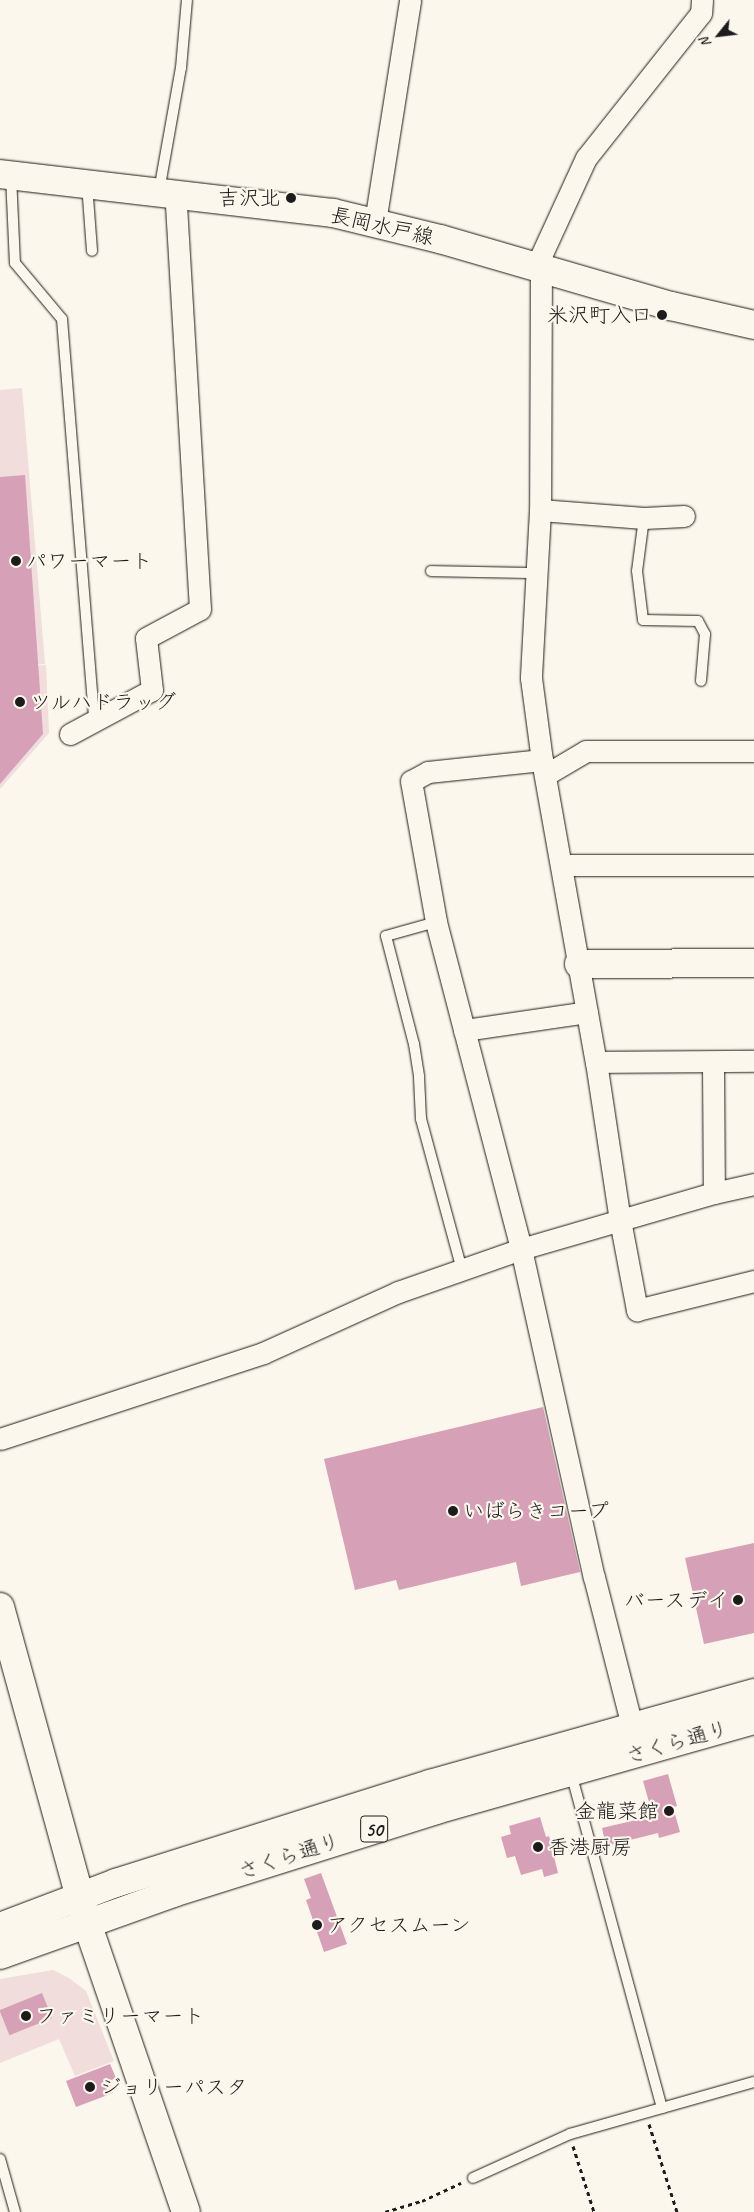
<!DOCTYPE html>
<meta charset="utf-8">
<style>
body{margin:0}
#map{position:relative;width:754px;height:2212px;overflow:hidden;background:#fbf7ec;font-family:Caveat,"Klee One",sans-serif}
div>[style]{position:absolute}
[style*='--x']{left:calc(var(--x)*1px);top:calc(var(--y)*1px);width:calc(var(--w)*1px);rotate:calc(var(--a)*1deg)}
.built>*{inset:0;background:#f0dddc}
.building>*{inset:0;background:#d6a0b6;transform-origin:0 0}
.path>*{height:3px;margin-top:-1.5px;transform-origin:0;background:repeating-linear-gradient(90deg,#1c1c1c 0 4px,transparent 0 8px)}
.roads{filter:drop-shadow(0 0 1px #1c1c1c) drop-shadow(0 0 1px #1c1c1c)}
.lane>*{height:10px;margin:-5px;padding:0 5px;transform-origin:5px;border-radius:5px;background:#fbf7ec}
.street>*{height:21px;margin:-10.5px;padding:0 10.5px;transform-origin:10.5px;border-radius:10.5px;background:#fbf7ec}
.secondary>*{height:28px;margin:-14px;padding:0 14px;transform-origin:14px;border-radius:14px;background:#fbf7ec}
.primary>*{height:28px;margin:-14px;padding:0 14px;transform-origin:14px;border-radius:14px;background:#fbf7ec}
.dots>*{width:14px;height:14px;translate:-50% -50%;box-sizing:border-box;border:2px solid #fbf7ec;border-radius:50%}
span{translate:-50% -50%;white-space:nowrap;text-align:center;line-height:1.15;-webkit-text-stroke:4.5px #fbf7ec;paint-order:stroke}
.shield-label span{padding:1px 4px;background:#fbf7ec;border:1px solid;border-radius:4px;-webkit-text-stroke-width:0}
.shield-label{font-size:20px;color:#1c1c1c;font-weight:700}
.poi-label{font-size:21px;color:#1c1c1c}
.right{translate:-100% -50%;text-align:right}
.left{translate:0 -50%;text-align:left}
.street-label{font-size:21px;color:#1c1c1c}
.north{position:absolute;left:694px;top:10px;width:50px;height:50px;-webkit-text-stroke:4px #fbf7ec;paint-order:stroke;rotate:241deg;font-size:14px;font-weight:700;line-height:20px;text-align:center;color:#1c1c1c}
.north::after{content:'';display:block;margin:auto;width:18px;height:22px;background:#1c1c1c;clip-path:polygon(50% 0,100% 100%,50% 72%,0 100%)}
</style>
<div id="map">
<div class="built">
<i style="clip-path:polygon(22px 388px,45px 664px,0 667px,0 390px)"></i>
<i style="clip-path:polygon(46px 665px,49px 733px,0 789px,0 668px)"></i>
<i style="clip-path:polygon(53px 1970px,69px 1978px,86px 1991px,114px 2061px,75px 2076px,59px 2039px,0 2063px,0 1979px)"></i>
</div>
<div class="building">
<i style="clip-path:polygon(25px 475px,43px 734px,0 784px,0 477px)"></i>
<i style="clip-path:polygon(543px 1407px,580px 1572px,521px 1586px,516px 1562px,399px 1590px,396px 1580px,355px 1590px,324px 1459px)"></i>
<i style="clip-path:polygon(754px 1543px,754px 1633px,704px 1644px,685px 1558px)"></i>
<i style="clip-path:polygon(668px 1774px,677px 1806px,673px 1807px,680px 1832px,659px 1838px,658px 1833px,606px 1846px,602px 1828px,653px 1816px,643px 1781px)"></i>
<i style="clip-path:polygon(540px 1817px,546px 1837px,549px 1836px,558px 1873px,544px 1877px,542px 1869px,521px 1875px,515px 1856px,507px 1858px,501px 1837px,511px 1834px,509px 1826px)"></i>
<i style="clip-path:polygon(321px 1873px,347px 1944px,324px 1952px,306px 1900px,311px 1898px,304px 1879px)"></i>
<i style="left:42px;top:1993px;width:27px;height:46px;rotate:68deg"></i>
<i style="clip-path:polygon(110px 2064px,116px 2078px,109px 2081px,113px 2093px,76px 2107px,66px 2081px)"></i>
</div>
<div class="path">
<i style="--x:649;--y:2124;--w:92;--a:72.3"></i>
<i style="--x:573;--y:2146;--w:69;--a:72.3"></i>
<i style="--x:385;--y:2212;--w:39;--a:-17"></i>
<i style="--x:422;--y:2201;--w:43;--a:-24.8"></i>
</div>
<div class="roads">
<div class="lane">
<i style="--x:11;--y:176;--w:87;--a:87.4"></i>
<i style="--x:15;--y:263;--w:73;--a:50"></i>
<i style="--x:62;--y:319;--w:403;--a:85.4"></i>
<i style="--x:87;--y:184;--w:67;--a:85.7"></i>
<i style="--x:159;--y:191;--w:125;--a:-79.9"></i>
<i style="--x:181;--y:68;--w:68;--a:-85"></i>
<i style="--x:644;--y:518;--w:53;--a:97.5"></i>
<i style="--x:637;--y:571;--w:49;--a:83"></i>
<i style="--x:643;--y:620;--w:55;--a:1"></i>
<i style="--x:698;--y:621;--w:15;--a:62"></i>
<i style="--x:705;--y:634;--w:47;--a:94.9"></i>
<i style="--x:431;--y:571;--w:106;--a:1.1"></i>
<i style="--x:436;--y:922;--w:52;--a:164.4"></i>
<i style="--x:386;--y:936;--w:112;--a:75.5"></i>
<i style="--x:414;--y:1044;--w:33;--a:81"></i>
<i style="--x:419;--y:1077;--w:42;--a:87.3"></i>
<i style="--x:421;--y:1119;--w:156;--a:74.8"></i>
<i style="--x:571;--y:1773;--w:347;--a:74.8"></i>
<i style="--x:0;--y:2159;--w:55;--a:74.2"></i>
<i style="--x:473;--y:2178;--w:107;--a:-24.4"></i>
<i style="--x:570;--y:2134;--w:191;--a:-15.8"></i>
</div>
<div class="street">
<i style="--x:702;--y:0;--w:13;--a:94"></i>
<i style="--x:701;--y:13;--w:185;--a:128.4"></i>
<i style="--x:586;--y:158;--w:108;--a:114.7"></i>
<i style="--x:541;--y:256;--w:254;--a:90.2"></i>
<i style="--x:540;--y:510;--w:168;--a:93.1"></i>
<i style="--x:531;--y:678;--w:83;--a:82.4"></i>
<i style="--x:542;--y:760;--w:307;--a:79.9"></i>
<i style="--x:596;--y:1062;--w:160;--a:81.4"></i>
<i style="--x:620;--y:1220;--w:92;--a:79.3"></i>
<i style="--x:637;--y:1310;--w:121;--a:-13.9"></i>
<i style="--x:375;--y:222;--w:225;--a:-81"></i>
<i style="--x:540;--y:510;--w:104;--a:4.4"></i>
<i style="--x:644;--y:518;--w:40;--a:-2.9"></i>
<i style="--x:70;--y:734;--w:93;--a:-28.2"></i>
<i style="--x:152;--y:690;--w:52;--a:-96.6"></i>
<i style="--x:146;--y:638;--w:61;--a:-28.2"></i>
<i style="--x:200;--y:609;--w:417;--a:-93.4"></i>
<i style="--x:542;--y:760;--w:115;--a:174"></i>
<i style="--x:428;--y:772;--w:19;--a:152"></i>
<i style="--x:411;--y:781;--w:143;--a:79.9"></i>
<i style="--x:436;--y:922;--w:338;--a:75.4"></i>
<i style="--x:521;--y:1249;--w:336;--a:77.5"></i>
<i style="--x:594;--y:1577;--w:170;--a:75.7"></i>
<i style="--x:547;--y:774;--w:45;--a:-30.5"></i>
<i style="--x:586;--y:751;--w:168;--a:0"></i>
<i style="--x:562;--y:865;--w:192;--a:0"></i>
<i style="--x:464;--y:1030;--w:124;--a:-8.3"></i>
<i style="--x:596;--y:1062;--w:158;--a:-0.4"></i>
<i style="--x:713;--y:1062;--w:131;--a:89.6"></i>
<i style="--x:0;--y:1439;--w:277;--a:-18.1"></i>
<i style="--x:263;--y:1353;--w:148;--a:-24.3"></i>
<i style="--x:398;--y:1292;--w:130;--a:-19.3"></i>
<i style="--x:521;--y:1249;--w:201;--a:-16.2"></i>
<i style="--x:714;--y:1193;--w:41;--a:-12.7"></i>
</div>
<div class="secondary">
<i style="--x:0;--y:174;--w:335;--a:6.7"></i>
<i style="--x:333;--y:213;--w:110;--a:13.7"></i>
<i style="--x:440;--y:239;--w:241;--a:16.2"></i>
<i style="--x:671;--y:306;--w:85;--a:12.9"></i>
<i style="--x:579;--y:964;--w:175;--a:-0.3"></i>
<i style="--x:0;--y:1607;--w:328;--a:74.6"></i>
<i style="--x:87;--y:1923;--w:305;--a:71.1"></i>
</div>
<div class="primary">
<i style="--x:0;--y:1927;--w:124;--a:-20.8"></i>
<i style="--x:116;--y:1883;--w:329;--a:-17.5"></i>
<i style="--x:430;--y:1784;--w:337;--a:-15.7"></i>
<i style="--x:0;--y:1955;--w:184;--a:-19.7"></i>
<i style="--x:173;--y:1893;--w:276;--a:-17.5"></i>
<i style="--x:436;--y:1810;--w:330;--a:-15.8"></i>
</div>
</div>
<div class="dots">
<i style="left:291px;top:198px;background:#1c1c1c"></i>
<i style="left:662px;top:315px;background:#1c1c1c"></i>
<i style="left:16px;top:561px;background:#1c1c1c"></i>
<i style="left:20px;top:702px;background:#1c1c1c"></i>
<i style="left:453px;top:1511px;background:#1c1c1c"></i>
<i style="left:738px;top:1600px;background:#1c1c1c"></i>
<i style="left:669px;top:1811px;background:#1c1c1c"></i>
<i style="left:538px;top:1847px;background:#1c1c1c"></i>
<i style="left:317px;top:1925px;background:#1c1c1c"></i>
<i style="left:26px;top:2016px;background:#1c1c1c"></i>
<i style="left:90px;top:2087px;background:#1c1c1c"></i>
</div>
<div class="shield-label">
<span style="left:374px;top:1829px">50</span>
</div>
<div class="poi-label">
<span class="right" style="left:281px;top:198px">吉沢北</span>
<span class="right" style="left:652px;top:315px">米沢町入口</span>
<span class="left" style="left:26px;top:561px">パワーマート</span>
<span class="left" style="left:30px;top:702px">ツルハドラッグ</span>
<span class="left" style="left:463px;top:1511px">いばらきコープ</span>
<span class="right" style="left:728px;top:1600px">バースデイ</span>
<span class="right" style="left:659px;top:1811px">金龍菜館</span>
<span class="left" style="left:548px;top:1847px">香港厨房</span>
<span class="left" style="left:327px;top:1925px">アクセスムーン</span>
<span class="left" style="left:36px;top:2016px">ファミリーマート</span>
<span class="left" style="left:100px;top:2087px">ジョリーパスタ</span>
</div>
<div class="street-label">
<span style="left:382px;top:226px;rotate:13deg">長岡水戸線</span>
<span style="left:677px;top:1742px;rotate:-16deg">さくら通り</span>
<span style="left:289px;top:1856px;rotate:-18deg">さくら通り</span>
</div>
<div class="north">N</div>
</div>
